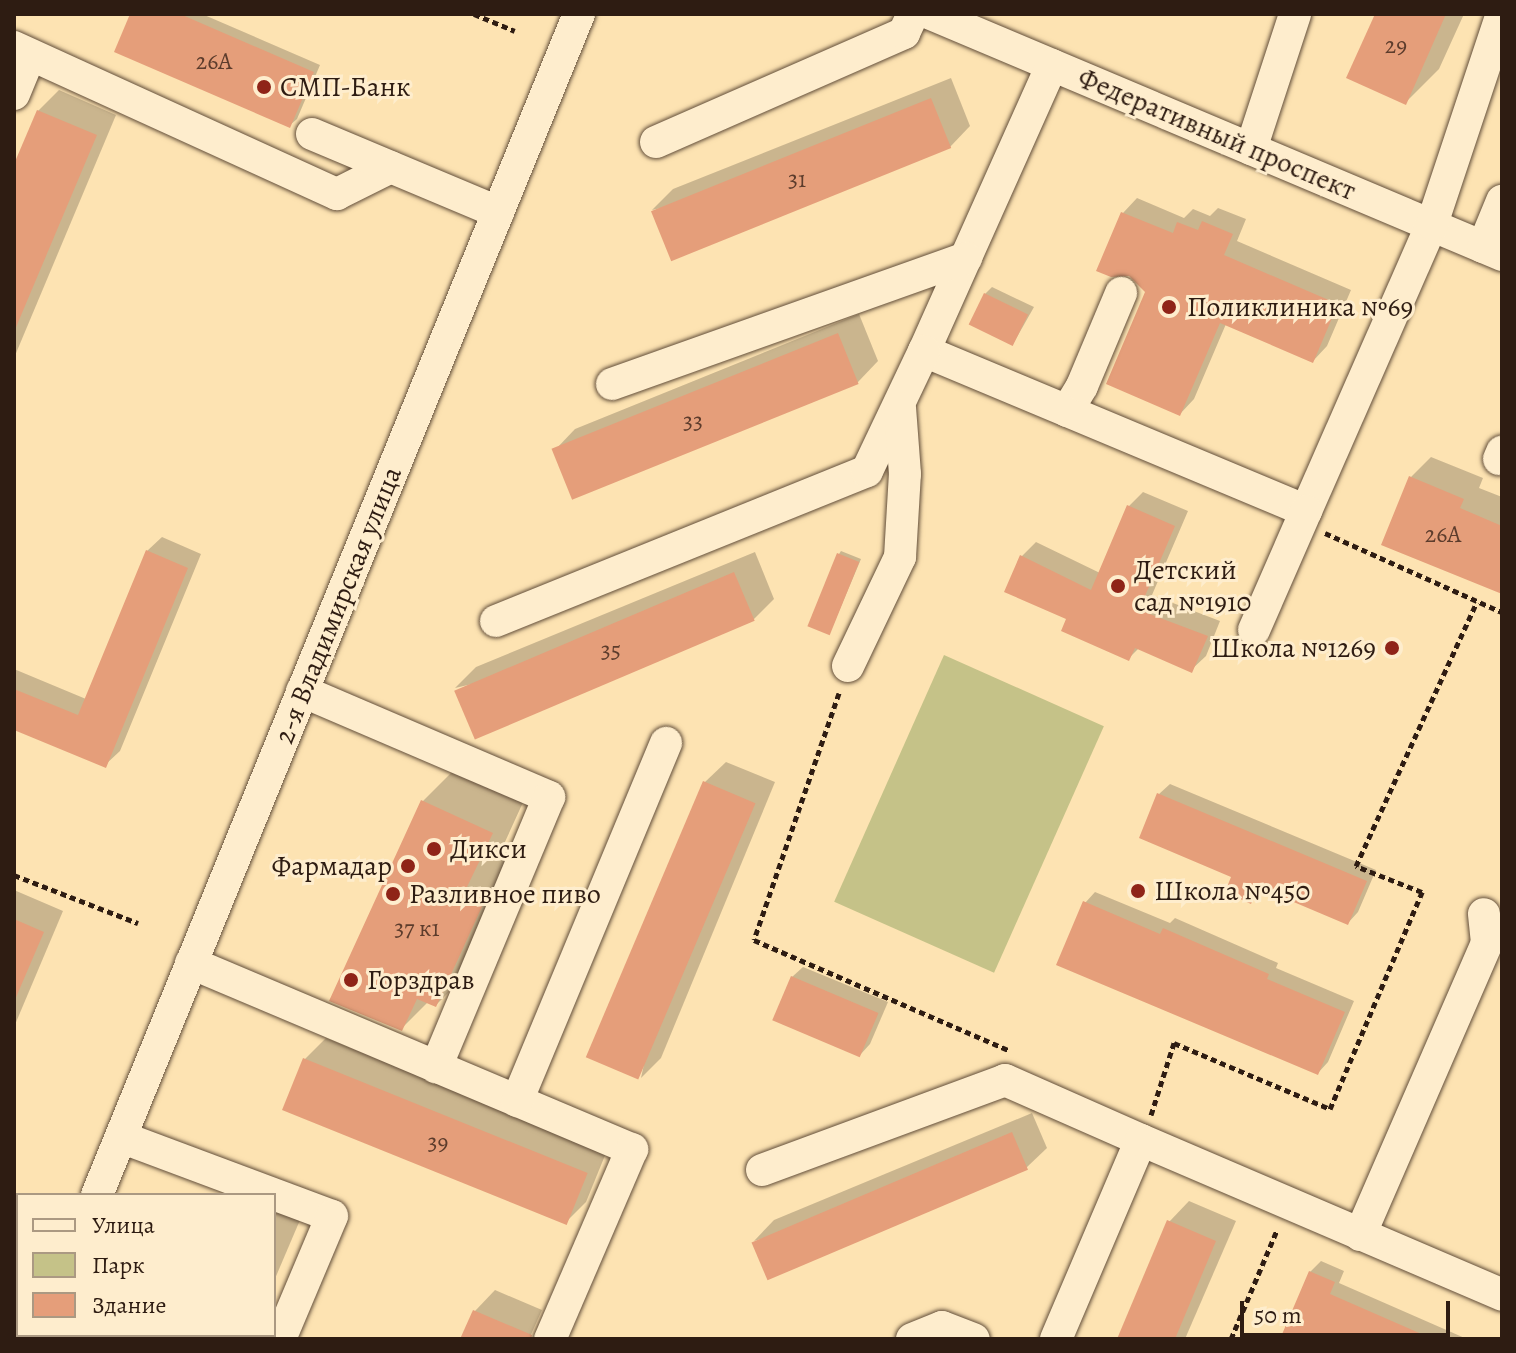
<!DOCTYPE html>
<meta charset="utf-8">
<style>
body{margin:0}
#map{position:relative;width:1516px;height:1353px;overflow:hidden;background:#fde3b2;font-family:Alegreya,serif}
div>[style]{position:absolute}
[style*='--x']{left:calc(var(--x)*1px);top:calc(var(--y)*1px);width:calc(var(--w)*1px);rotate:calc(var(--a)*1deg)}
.green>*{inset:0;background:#c5c288;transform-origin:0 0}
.shadow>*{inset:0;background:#0003;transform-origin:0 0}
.building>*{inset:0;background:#e59e7a;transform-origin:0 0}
.path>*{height:5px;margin-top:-2.5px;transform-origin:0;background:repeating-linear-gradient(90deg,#2e1c12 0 6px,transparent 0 10px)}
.roads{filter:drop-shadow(0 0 2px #624e3a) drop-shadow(0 0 2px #624e3a)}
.minor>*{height:32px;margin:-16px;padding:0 16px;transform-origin:16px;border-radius:16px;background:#feedcd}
.dots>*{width:22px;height:22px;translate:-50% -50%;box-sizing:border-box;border:4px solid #feedcd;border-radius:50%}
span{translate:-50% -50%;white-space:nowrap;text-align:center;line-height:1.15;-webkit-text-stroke:6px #feedcd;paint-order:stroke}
.number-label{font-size:24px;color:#5c3c2c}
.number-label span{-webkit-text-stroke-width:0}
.poi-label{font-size:28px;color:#2e1c12}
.left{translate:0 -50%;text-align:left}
.right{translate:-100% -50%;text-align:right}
.street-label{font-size:28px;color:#2e1c12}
.frame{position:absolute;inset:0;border:16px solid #2e1c12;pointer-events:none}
.legend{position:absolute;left:16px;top:1193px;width:260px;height:144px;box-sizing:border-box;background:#feedcd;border:2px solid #ab9982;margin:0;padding:10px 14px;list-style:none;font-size:24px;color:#2e1c12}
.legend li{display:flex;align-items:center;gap:16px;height:40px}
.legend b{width:40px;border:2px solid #ab9982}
.scale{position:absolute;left:1240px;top:1301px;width:210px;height:36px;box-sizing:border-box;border:4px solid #2e1c12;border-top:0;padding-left:10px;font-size:24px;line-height:28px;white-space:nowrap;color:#2e1c12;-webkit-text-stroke:6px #feedcd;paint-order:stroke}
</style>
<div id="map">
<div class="green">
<i style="left:944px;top:655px;width:175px;height:270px;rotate:24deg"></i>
</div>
<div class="shadow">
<i style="clip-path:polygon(132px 14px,202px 14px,320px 65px,297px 119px,290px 125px)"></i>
<i style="clip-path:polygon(1377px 14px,1464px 14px,1439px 69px,1405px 103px)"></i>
<i style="clip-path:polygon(951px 78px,970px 126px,950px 147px,652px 210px,673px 189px)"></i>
<i style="clip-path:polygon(59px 90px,116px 115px,14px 358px,14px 169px,38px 111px)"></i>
<i style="clip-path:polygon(1137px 198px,1184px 218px,1193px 209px,1210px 216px,1218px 208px,1246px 219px,1237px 241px,1351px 290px,1327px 346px,1313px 361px,1226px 324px,1194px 399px,1180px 414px,1123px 213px)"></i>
<i style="clip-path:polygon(992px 287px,1034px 307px,1013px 344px,985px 294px)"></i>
<i style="clip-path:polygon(859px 314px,878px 361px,858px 382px,555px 450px,575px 429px)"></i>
<i style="clip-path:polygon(1431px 457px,1483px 478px,1479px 488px,1502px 497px,1502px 592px,1411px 477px)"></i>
<i style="clip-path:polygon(1143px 492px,1188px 511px,1152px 595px,1220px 621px,1206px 656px,1191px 670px,1139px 648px,1129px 658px,1069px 618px,1007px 591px,1022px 556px,1036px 542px,1100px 573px,1129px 506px)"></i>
<i style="clip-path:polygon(162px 537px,201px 554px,120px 751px,105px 765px,14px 727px,14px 669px,86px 699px,147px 551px)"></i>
<i style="clip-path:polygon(841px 551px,861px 559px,831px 630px,839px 554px)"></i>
<i style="clip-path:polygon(755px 552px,774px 599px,754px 619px,455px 688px,476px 667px)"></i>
<i style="clip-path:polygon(726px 762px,775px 782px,661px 1058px,641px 1078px,705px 782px)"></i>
<i style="clip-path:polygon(457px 767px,525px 798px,499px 855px,518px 864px,470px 971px,436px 1005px,428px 1002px,401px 1029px,423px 801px)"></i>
<i style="clip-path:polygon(1170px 784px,1376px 870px,1358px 912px,1348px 923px,1263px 887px,1251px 901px,1234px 876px,1159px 794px)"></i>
<i style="clip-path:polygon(14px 890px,63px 911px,14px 1027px)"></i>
<i style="clip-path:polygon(1095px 892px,1170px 923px,1175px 918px,1278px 963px,1276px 968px,1354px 1001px,1328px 1062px,1318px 1073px,1085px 903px)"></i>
<i style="clip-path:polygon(803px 967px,888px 1002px,870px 1044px,860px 1055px,792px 977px)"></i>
<i style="clip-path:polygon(326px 1038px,606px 1153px,586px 1202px,565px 1223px,285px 1109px,305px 1059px)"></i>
<i style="clip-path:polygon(1032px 1113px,1047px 1148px,1026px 1168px,754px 1241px,774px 1220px)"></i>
<i style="clip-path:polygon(274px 1201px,303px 1213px,274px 1281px)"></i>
<i style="clip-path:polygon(1189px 1201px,1236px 1221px,1185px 1339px,1119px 1339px,1169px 1222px)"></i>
<i style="clip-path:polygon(1321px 1261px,1344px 1271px,1339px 1283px,1467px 1339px,1282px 1339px,1310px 1272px)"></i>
<i style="clip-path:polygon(495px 1290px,542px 1310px,529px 1339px,463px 1339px,475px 1311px)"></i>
<i style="left:188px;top:1335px;width:63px;height:4px"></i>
</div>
<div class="building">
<i style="clip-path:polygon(130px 14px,180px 14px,314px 72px,290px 128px,114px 52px)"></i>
<i style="clip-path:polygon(1375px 14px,1446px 14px,1406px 105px,1346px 78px)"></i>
<i style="left:931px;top:98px;width:54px;height:302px;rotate:68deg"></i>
<i style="clip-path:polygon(37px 110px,97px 135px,14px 332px,14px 164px)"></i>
<i style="clip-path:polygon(1121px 212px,1173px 233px,1177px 222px,1198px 230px,1202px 221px,1233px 234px,1224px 255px,1338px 304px,1313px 363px,1220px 323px,1180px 416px,1106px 384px,1145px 292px,1129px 276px,1111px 277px,1096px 271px)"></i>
<i style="left:984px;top:293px;width:49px;height:35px;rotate:26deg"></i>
<i style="left:838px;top:333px;width:55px;height:309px;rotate:68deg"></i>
<i style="clip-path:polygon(1409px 476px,1464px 499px,1460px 508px,1502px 526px,1502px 594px,1381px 545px)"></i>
<i style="clip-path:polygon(1127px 505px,1175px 526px,1139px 610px,1208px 636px,1192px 673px,1135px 648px,1129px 661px,1061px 631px,1066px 619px,1004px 592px,1020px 555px,1091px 590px)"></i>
<i style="clip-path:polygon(146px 550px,188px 568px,106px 768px,14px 730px,14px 689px,78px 715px)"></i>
<i style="left:837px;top:553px;width:24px;height:79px;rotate:22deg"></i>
<i style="left:734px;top:572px;width:53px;height:304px;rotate:67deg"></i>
<i style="left:703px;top:781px;width:57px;height:300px;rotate:23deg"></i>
<i style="clip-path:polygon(1157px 793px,1367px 881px,1348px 925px,1258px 887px,1251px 904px,1225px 892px,1231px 877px,1139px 838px)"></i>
<i style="clip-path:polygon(421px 800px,493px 833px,466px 889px,486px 898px,436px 1007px,417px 999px,402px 1031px,329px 1001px)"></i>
<i style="clip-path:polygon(1083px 901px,1160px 934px,1163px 928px,1269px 974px,1267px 979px,1345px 1012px,1318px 1075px,1056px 965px)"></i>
<i style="clip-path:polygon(14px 919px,44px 932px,14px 1002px)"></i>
<i style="left:791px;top:976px;width:95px;height:48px;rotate:23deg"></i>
<i style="left:303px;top:1058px;width:307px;height:56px;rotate:22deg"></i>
<i style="left:1012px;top:1132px;width:41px;height:283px;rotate:67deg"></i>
<i style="clip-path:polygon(1167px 1220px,1216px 1241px,1175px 1339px,1117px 1339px)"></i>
<i style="clip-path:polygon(1309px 1271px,1335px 1282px,1330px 1294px,1433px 1339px,1280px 1339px)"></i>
<i style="clip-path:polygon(473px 1310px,532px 1335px,531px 1339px,460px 1339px)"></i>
</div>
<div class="path">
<i style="--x:474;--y:14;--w:44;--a:22.5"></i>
<i style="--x:1325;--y:533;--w:194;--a:24.1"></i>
<i style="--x:839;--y:693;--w:261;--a:109"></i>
<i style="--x:754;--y:940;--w:277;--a:23.4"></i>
<i style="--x:14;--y:875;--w:133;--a:21.2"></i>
<i style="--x:1151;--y:1115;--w:76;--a:-72.3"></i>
<i style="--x:1174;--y:1043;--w:169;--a:22.9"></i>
<i style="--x:1330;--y:1109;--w:236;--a:-67"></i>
<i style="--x:1422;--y:892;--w:71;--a:-158.5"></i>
<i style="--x:1356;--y:866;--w:290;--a:-65.4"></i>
<i style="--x:1231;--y:1339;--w:118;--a:-67.1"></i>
</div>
<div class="roads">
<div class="minor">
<i style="--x:931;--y:14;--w:620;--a:22.88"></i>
<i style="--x:14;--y:47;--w:355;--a:24.5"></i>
<i style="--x:337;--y:194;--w:60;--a:-26.6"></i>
<i style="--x:1052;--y:65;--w:313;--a:114.1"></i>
<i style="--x:924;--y:351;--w:414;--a:22.7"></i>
<i style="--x:1306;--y:511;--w:313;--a:-66.3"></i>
<i style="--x:1432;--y:224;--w:221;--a:-71.6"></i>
<i style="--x:14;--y:94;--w:42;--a:-67.7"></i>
<i style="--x:312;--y:134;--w:202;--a:22.8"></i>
<i style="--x:656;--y:142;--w:271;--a:-23.7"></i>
<i style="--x:904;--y:33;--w:21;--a:-65"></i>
<i style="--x:1251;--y:149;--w:142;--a:-71.9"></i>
<i style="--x:1483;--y:247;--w:50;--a:-67.6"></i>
<i style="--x:612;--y:384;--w:376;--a:-19.6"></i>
<i style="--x:1067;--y:411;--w:29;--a:-59"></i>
<i style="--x:1082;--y:386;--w:101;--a:-67.2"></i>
<i style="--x:1499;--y:459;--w:8;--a:-67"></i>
<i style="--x:496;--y:621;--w:400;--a:-22"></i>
<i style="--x:867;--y:471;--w:133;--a:-64.6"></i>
<i style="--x:1254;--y:630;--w:130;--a:-66.4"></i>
<i style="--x:848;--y:666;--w:121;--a:-64.5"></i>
<i style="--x:900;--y:557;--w:83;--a:-86.6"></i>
<i style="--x:905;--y:474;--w:66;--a:-94.3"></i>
<i style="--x:302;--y:691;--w:269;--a:23.2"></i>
<i style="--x:549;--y:797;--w:293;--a:112.7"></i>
<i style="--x:191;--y:963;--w:479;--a:22.9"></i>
<i style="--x:632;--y:1149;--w:207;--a:113.3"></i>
<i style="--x:517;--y:1101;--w:388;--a:-67.4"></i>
<i style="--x:121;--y:1137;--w:225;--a:20.5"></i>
<i style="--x:332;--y:1216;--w:134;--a:112.9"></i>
<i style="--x:762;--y:1170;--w:259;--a:-20.3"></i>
<i style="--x:1005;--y:1080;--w:149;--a:23.8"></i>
<i style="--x:97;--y:1195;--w:1276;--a:-67.8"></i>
<i style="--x:1360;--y:1235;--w:318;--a:-66.5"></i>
<i style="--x:1487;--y:943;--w:29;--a:-96"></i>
<i style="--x:38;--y:1339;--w:4;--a:-63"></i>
<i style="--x:912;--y:1339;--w:32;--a:-22"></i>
<i style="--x:942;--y:1327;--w:34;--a:21"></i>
<i style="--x:1056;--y:1339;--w:216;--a:-66.9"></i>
<i style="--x:1141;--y:1140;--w:393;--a:23.2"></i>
</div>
</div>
<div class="dots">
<i style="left:264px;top:87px;background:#8f2418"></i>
<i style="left:1169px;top:307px;background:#8f2418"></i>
<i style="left:1118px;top:586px;background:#8f2418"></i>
<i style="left:1392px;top:648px;background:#8f2418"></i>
<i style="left:434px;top:849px;background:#8f2418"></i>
<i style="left:408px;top:866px;background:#8f2418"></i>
<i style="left:1138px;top:891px;background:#8f2418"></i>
<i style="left:393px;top:894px;background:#8f2418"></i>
<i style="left:351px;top:980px;background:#8f2418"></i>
</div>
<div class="number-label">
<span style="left:1396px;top:46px">29</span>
<span style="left:214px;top:62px">26А</span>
<span style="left:797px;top:180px">31</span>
<span style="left:693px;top:422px">33</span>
<span style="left:1443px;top:535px">26А</span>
<span style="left:611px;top:651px">35</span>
<span style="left:417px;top:929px">37 к1</span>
<span style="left:438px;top:1143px">39</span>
</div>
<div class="poi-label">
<span class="left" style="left:280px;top:87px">СМП-Банк</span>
<span class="left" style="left:1187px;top:307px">Поликлиника №69</span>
<span class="left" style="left:1134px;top:586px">Детский<br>сад №1910</span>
<span class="right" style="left:1376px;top:648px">Школа №1269</span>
<span class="left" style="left:450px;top:849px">Дикси</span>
<span class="right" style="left:392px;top:866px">Фармадар</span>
<span class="left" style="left:1154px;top:891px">Школа №450</span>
<span class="left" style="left:409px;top:894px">Разливное пиво</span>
<span class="left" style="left:367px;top:980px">Горздрав</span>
</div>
<div class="street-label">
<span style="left:1217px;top:134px;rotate:23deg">Федеративный проспект</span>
<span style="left:338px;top:605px;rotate:-68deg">2-я Владимирская улица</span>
</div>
<div class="frame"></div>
<ul class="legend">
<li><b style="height:10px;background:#feedcd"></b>Улица</li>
<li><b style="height:22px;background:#c5c288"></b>Парк</li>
<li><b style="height:22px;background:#e59e7a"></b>Здание</li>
</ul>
<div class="scale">50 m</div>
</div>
